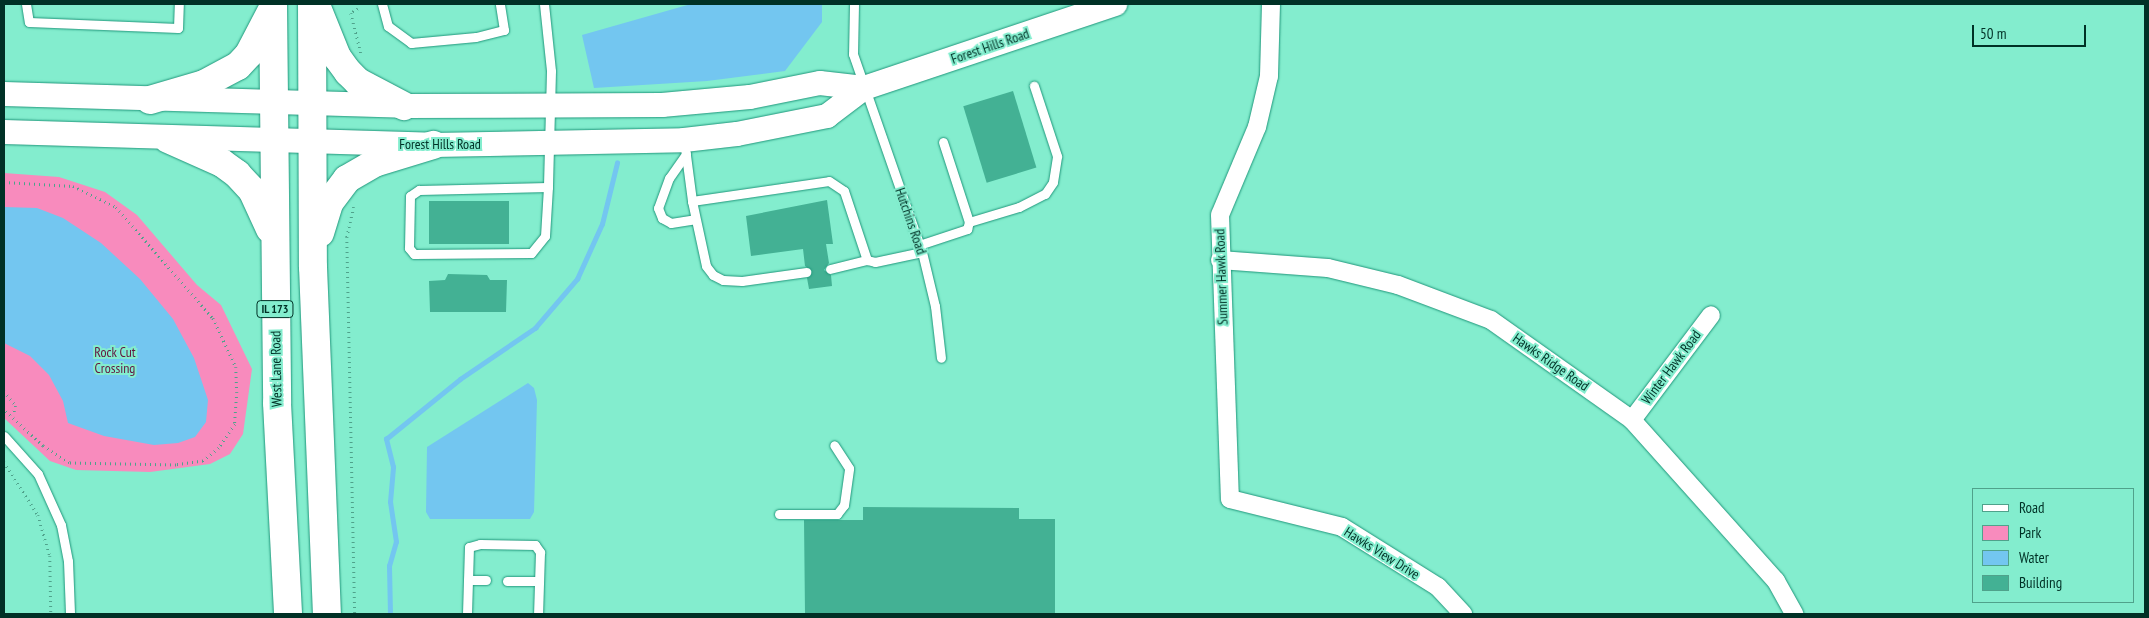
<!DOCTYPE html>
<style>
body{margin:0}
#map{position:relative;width:2149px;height:618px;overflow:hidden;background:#83edce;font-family:"PT Sans Narrow",sans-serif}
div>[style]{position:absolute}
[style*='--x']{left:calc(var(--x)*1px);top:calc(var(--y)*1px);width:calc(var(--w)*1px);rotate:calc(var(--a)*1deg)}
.green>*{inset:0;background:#f88bbd}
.water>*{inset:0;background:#73c6f0}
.stream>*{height:4.5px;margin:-2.25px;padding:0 2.25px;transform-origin:2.25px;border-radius:2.25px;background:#73c6f0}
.building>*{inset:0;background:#43b194;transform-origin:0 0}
.path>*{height:2.5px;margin-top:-1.25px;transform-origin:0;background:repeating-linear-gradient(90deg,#4fa28b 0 1px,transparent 0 5px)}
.roads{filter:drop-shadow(0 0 1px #20977b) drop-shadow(0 0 1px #20977b)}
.lane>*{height:9px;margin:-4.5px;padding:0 4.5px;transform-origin:4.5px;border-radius:4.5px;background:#fff}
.street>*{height:18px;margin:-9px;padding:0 9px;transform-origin:9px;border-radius:9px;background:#fff}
.secondary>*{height:24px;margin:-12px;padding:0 12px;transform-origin:12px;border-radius:12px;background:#fff}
.primary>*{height:28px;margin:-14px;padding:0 14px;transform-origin:14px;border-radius:14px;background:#fff}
span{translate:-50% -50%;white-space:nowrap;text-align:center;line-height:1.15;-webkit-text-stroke:4px #83edce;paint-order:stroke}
.shield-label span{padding:1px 4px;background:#83edce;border:1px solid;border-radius:4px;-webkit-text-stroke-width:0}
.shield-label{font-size:12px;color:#003126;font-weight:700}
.street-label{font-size:14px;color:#003126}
.park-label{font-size:14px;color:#63143f}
.frame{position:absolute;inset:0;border:5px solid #003126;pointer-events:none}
.legend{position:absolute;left:1972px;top:488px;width:162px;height:115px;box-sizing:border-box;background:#83edce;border:1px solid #4fa28b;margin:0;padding:6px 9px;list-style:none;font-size:15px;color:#003126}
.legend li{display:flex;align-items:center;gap:10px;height:25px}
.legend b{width:25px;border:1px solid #4fa28b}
.scale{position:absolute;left:1972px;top:25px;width:114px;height:22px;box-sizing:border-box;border:2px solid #003126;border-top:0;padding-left:6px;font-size:15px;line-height:18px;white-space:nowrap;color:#003126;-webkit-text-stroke:4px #83edce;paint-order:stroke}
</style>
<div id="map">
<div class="green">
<i style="clip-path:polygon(4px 173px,59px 177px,105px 192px,137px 215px,197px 285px,221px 305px,252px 369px,243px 434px,230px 454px,210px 464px,150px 472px,76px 470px,50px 461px,4px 418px)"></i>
</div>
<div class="water">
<i style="clip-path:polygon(691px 4px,822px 4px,822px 22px,785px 71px,707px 81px,594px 88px,582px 35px)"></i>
<i style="clip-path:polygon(4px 207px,37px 208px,63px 218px,101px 243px,140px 279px,173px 319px,194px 358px,208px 400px,206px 422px,195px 437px,178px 443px,154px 445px,104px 436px,68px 423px,63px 401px,49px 375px,30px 356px,4px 343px)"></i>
<i style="clip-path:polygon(528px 383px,534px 388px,537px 400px,534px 512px,530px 519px,430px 519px,426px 512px,427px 447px)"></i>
</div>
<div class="stream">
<i style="--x:390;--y:614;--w:48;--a:-91.2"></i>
<i style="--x:389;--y:566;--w:25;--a:-74"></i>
<i style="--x:396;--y:542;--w:40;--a:-98.5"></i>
<i style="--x:390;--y:502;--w:35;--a:-85"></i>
<i style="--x:393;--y:467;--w:29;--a:-104"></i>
<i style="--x:386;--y:439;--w:95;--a:-39"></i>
<i style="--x:460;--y:379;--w:91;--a:-34.2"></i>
<i style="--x:535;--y:328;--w:65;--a:-49.4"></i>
<i style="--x:577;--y:279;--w:60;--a:-65.6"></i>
<i style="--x:602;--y:224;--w:63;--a:-76.2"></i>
</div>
<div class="building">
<i style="left:1013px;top:91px;width:80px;height:52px;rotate:73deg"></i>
<i style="clip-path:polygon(827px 200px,833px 244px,826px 244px,829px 263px,824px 270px,831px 275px,832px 286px,809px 289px,807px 278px,812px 271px,805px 266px,803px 249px,751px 256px,746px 216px)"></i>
<i style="left:429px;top:201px;width:80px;height:43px"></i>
<i style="clip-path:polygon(448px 274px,487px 275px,490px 280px,507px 280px,506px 312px,430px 312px,429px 281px,445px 280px)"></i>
<i style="clip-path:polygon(863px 507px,1019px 508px,1019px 519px,1055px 519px,1055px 614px,805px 614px,804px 520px,863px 520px)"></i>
</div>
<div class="path">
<i style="--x:358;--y:9;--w:8;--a:150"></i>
<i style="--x:351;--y:13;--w:41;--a:76"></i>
<i style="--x:4;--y:182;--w:69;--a:3.3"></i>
<i style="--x:73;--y:186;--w:48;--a:26"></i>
<i style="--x:116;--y:207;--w:147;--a:48.9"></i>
<i style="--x:213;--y:318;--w:54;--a:64.9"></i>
<i style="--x:236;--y:367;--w:25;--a:88"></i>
<i style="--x:237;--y:392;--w:32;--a:94"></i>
<i style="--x:235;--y:424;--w:29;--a:124"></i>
<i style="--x:219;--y:448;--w:21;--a:141"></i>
<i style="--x:203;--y:461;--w:27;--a:172"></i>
<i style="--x:176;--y:465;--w:107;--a:-178.9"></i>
<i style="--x:69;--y:463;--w:31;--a:-147"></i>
<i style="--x:43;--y:446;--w:53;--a:-137.3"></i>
<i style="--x:354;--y:207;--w:31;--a:103"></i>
<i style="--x:347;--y:237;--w:377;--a:88.8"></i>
<i style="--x:4;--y:391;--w:19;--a:51"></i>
<i style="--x:16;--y:406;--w:10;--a:107"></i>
<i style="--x:4;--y:462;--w:63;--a:57.3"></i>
<i style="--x:38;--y:515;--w:43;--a:73.7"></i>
<i style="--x:50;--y:556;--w:58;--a:89"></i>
</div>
<div class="roads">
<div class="lane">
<i style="--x:26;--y:4;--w:18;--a:81"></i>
<i style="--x:29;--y:22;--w:149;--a:2.3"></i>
<i style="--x:178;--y:28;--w:24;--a:-88"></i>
<i style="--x:382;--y:4;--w:23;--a:75"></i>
<i style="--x:388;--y:26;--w:29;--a:36"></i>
<i style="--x:411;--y:43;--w:65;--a:-5.3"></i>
<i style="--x:476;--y:37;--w:29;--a:-14"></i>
<i style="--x:504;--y:30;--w:26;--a:-99"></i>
<i style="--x:544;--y:4;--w:67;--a:84"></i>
<i style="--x:551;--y:71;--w:116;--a:91.5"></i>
<i style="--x:548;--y:187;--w:49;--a:93.5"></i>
<i style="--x:545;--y:236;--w:22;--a:129"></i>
<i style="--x:531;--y:253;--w:117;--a:179.5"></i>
<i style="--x:414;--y:254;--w:8;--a:-130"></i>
<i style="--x:409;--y:248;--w:52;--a:-88.9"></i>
<i style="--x:410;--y:196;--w:11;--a:-34"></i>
<i style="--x:419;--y:190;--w:129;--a:-1.3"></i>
<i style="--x:854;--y:4;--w:50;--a:91.1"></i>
<i style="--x:853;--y:54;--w:210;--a:70.8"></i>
<i style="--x:922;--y:252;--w:56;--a:76.5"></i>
<i style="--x:935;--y:306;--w:52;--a:83.4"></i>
<i style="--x:684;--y:140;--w:62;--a:82.5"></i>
<i style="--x:692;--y:201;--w:138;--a:-8.3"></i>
<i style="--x:829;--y:181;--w:18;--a:34"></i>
<i style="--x:844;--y:191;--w:73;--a:71.6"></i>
<i style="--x:867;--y:260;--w:8;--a:14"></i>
<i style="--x:875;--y:262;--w:48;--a:-12"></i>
<i style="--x:686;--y:154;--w:29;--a:125"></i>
<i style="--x:669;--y:178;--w:32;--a:110"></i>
<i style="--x:658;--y:208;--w:11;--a:68"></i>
<i style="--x:662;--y:218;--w:10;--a:29"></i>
<i style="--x:671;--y:223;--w:24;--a:-9"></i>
<i style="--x:692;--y:201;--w:66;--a:77.8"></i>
<i style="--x:706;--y:266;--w:11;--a:52"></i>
<i style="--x:713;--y:275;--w:11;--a:27"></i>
<i style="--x:723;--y:280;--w:19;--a:3"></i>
<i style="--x:742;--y:281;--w:65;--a:-8"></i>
<i style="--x:969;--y:222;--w:52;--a:-16.7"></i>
<i style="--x:1019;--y:207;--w:29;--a:-27"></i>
<i style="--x:1045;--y:194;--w:14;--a:-56"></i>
<i style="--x:1053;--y:182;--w:26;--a:-81"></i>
<i style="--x:1057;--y:156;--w:74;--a:-108.2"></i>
<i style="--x:919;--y:245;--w:51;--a:-18.4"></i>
<i style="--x:967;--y:229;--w:7;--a:-74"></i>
<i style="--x:969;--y:222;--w:84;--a:-108"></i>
<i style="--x:830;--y:269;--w:38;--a:-14"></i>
<i style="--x:4;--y:436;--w:51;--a:48.2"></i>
<i style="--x:38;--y:474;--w:56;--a:65.7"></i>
<i style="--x:61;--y:525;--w:37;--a:79"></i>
<i style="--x:68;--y:561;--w:53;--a:87.8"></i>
<i style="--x:779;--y:514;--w:58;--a:0"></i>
<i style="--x:837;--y:514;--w:11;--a:-52"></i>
<i style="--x:844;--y:505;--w:37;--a:-82"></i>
<i style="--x:849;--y:468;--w:27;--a:-123"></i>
<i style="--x:468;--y:580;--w:18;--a:0"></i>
<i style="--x:507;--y:581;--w:32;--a:0"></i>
<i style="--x:467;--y:614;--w:67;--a:-88.3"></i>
<i style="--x:469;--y:547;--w:11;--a:-15"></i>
<i style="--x:480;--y:544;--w:55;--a:1"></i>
<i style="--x:535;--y:545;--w:9;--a:54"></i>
<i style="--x:540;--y:552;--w:62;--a:91.8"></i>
</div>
<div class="street">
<i style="--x:1271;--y:4;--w:72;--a:91.6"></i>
<i style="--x:1269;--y:76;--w:52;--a:103.2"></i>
<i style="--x:1257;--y:127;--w:95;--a:112.8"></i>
<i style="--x:1220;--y:215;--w:284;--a:88"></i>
<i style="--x:1230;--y:499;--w:115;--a:14"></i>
<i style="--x:1342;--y:527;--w:113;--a:32"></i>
<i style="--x:1438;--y:587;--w:37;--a:47"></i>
<i style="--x:1220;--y:260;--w:108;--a:4.2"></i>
<i style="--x:1328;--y:268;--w:72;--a:13.7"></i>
<i style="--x:1398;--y:285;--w:99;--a:20.6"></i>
<i style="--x:1491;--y:320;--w:173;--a:35.3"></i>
<i style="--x:1632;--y:420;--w:216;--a:48.2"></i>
<i style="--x:1776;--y:581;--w:38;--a:61"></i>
<i style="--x:1632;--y:420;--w:131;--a:-53"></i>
</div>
<div class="secondary">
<i style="--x:4;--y:94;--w:400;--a:1.7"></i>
<i style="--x:404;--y:106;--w:258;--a:-0.2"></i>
<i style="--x:662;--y:105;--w:88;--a:-5.2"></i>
<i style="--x:750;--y:97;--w:71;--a:-11.3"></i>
<i style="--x:820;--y:83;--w:44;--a:6.5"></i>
<i style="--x:4;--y:132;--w:429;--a:1.7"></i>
<i style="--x:433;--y:145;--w:251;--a:-1.1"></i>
<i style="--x:684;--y:140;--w:53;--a:-6.5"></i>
<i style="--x:737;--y:134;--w:92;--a:-11.3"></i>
<i style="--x:827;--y:116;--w:46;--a:-37.1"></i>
<i style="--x:864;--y:88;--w:265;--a:-18.5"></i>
</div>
<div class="primary">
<i style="--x:273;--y:4;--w:399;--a:89.4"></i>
<i style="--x:277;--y:403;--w:211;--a:87"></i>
<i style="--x:312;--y:4;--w:263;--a:89.8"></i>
<i style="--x:313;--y:267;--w:347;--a:87.7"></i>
<i style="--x:318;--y:10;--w:51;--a:68"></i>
<i style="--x:337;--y:57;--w:19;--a:54"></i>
<i style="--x:348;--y:72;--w:14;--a:45"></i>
<i style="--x:358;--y:82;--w:52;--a:27.6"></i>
<i style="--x:150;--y:100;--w:56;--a:-16.5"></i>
<i style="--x:204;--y:84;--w:38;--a:-28"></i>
<i style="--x:238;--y:66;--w:16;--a:-47"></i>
<i style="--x:249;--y:54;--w:47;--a:-62.4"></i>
<i style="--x:168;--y:139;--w:59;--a:24"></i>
<i style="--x:222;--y:163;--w:19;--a:36"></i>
<i style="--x:237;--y:174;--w:22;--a:47"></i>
<i style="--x:252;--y:190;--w:43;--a:65.2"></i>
<i style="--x:320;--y:233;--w:31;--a:-73"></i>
<i style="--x:329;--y:203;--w:30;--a:-53"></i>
<i style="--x:347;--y:179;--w:34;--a:-30"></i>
<i style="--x:377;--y:162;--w:59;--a:-16.9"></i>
</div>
</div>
<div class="shield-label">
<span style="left:275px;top:309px">IL 173</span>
</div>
<div class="street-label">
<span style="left:990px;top:46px;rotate:-19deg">Forest Hills Road</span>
<span style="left:440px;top:144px">Forest Hills Road</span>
<span style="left:911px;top:221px;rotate:71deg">Hutchins Road</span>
<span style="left:1221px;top:277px;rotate:-92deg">Summer Hawk Road</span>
<span style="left:1551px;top:362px;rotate:35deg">Hawks Ridge Road</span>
<span style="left:1671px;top:367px;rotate:-53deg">Winter Hawk Road</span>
<span style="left:276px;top:369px;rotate:-91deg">West Lane Road</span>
<span style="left:1382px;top:553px;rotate:32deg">Hawks View Drive</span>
</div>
<div class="park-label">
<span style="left:115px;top:360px">Rock Cut<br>Crossing</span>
</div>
<div class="frame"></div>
<ul class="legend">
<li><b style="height:6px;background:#fff"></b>Road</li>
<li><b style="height:14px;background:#f88bbd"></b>Park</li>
<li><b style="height:14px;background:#73c6f0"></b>Water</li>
<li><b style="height:14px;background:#43b194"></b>Building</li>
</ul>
<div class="scale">50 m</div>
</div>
